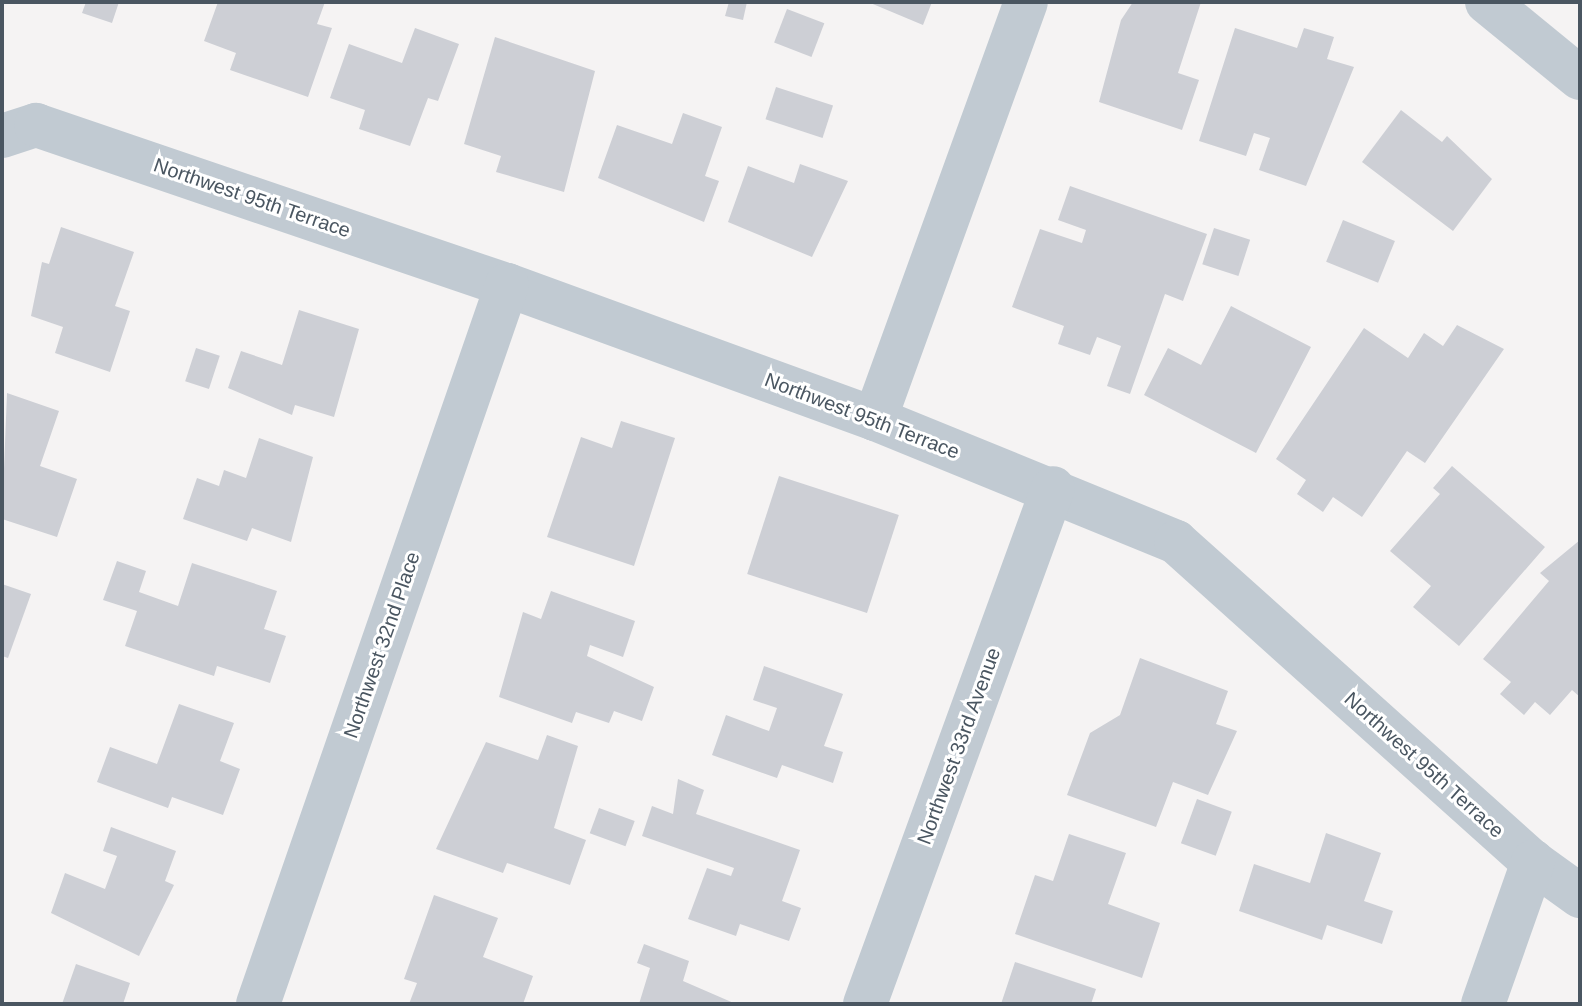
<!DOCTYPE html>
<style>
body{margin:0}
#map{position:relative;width:1582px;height:1006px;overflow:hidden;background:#f5f3f3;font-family:Arial,sans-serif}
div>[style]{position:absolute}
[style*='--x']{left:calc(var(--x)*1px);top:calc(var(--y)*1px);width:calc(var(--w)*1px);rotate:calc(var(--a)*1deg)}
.building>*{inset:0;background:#cdcfd5;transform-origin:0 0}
.minor>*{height:44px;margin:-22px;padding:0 22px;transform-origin:22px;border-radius:22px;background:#c1cad2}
span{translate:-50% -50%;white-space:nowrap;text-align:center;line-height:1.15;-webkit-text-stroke:6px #fff;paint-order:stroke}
.street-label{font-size:20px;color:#4a5661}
.frame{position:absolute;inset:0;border:4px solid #4a5661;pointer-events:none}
</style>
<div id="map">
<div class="building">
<i style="clip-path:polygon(86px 2px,119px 2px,112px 23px,82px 13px)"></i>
<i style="clip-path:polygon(218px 2px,325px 2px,317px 24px,332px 28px,308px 97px,230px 70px,236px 53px,204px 41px)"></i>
<i style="clip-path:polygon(729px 2px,747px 2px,743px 20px,725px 16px)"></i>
<i style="clip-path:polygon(868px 2px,932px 2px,923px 25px)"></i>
<i style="clip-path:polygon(1133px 2px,1201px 2px,1178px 73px,1199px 80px,1182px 130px,1099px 102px,1121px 20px)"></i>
<i style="left:787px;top:9px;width:40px;height:36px;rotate:21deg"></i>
<i style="clip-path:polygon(415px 28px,459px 44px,438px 101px,428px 98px,410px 146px,359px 129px,365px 110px,330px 98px,349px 44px,402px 63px)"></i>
<i style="clip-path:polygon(1235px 28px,1297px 48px,1304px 28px,1334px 37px,1327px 59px,1354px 67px,1306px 186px,1259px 170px,1270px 138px,1254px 133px,1246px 156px,1199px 141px)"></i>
<i style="clip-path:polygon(495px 37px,595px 71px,564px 192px,496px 172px,501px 156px,464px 144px)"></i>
<i style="left:776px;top:87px;width:60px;height:34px;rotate:18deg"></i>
<i style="clip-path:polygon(1401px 110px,1442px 142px,1447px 136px,1492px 179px,1453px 231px,1362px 162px)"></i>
<i style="clip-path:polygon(683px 113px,722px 127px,705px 176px,719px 181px,704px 222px,598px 178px,617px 125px,672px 144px)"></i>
<i style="clip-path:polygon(800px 164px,848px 181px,812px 257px,728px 222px,748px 166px,794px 183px)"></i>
<i style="clip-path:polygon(1070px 186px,1207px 234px,1183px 301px,1165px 294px,1130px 394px,1107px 386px,1121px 346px,1097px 337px,1090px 355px,1058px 344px,1064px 326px,1012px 307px,1040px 229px,1082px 243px,1086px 230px,1058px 220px)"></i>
<i style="left:1343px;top:220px;width:56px;height:45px;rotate:22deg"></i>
<i style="clip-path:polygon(61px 227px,134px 252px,115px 306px,130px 311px,110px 372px,55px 353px,63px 327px,31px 316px,42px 262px,49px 264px)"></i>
<i style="left:1214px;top:228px;width:38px;height:38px;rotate:18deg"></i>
<i style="clip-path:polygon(1231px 306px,1311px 347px,1256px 453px,1144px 395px,1168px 348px,1201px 365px)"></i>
<i style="clip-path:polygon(299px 310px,359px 329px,334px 417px,295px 405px,292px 415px,228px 388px,241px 351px,282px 365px)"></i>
<i style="clip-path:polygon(1457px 325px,1504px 349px,1425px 463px,1407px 451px,1362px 517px,1333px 497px,1323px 512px,1297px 494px,1306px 480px,1276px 459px,1364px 328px,1408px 358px,1424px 333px,1443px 346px)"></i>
<i style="left:196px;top:348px;width:25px;height:35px;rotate:18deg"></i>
<i style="clip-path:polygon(7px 393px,59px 411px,40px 466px,77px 479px,57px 537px,2px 519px)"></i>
<i style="clip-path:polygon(621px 421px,675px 438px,634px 566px,547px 537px,581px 437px,612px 448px)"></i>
<i style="clip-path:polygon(259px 438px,313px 457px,291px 542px,252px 528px,247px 541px,183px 519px,197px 478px,219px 486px,224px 470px,246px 478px)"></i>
<i style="clip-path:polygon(1452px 466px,1545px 547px,1459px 646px,1413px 607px,1431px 586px,1390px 551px,1440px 494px,1433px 488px)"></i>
<i style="left:779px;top:476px;width:126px;height:103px;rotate:18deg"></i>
<i style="clip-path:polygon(1580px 540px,1580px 697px,1572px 690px,1550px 715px,1535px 702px,1524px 715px,1500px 694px,1511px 682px,1483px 659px,1549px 581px,1540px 573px)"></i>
<i style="clip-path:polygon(117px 561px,146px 571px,139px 592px,178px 606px,192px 563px,277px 591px,264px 629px,286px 636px,270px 683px,217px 666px,214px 676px,125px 646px,137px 611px,103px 600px)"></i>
<i style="clip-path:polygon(2px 584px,31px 594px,8px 658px,2px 656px)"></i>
<i style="clip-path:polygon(551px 591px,635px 621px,623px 657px,590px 645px,587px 656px,654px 687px,642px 721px,614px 711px,609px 723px,576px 712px,572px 723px,499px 697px,523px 612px,541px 619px)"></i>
<i style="clip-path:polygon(1140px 658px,1228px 691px,1216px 724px,1237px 731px,1208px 795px,1173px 782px,1156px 827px,1067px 795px,1090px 733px,1120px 715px)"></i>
<i style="clip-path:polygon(764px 666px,843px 694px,824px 746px,843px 752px,833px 783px,782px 765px,777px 778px,712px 755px,726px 715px,769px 731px,777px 708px,753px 700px)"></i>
<i style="clip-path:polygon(179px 704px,234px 723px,220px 761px,240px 769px,223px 815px,172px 797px,168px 808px,97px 782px,110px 747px,157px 764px)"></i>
<i style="clip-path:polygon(547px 735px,578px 746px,554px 828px,586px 840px,570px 885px,507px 863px,503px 873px,436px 849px,486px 742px,538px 760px)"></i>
<i style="clip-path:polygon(678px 779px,704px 790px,696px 814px,800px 850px,782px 901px,801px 908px,789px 941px,740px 924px,736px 936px,688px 919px,707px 868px,731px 876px,734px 868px,642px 836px,652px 806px,673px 814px)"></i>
<i style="left:1197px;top:799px;width:37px;height:47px;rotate:20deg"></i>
<i style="left:599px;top:808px;width:38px;height:27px;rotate:20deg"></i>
<i style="clip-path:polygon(111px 827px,176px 851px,165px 881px,174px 885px,139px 956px,51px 913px,65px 873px,105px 889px,117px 856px,103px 851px)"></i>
<i style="clip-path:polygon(1326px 833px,1381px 853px,1364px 901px,1393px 911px,1382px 944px,1327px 925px,1322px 940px,1239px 911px,1254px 864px,1310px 883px)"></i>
<i style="clip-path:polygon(1069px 834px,1126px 853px,1108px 904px,1160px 923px,1142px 978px,1015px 934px,1035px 875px,1053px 881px)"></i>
<i style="clip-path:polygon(434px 895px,498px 918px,483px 957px,533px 976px,523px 1004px,409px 1004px,417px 983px,404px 979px)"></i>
<i style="clip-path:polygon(644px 944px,689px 961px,683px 981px,736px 1004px,639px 1004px,650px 968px,637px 963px)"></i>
<i style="clip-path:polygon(1015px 962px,1096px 989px,1091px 1004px,1001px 1004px)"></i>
<i style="clip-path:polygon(76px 964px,130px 983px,123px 1004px,62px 1004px)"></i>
</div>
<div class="minor">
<i style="--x:1487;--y:2;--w:120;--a:39.3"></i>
<i style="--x:2;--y:136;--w:36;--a:-18"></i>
<i style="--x:36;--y:125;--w:497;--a:18.8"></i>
<i style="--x:507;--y:285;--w:392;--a:20"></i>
<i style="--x:875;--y:419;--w:325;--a:22.2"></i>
<i style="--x:1176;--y:542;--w:479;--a:41.9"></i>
<i style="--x:1533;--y:862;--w:58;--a:35.9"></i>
<i style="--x:875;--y:419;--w:443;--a:-70.1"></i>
<i style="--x:258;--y:1004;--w:761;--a:-70.9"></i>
<i style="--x:865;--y:1004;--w:549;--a:-69.98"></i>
<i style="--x:1483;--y:1004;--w:151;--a:-70.6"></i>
</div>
<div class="street-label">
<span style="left:252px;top:198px;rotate:19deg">Northwest 95th Terrace</span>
<span style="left:862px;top:416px;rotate:21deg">Northwest 95th Terrace</span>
<span style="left:382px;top:645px;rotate:-71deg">Northwest 32nd Place</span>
<span style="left:959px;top:746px;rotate:-70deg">Northwest 33rd Avenue</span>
<span style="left:1424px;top:765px;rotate:42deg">Northwest 95th Terrace</span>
</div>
<div class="frame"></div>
</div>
